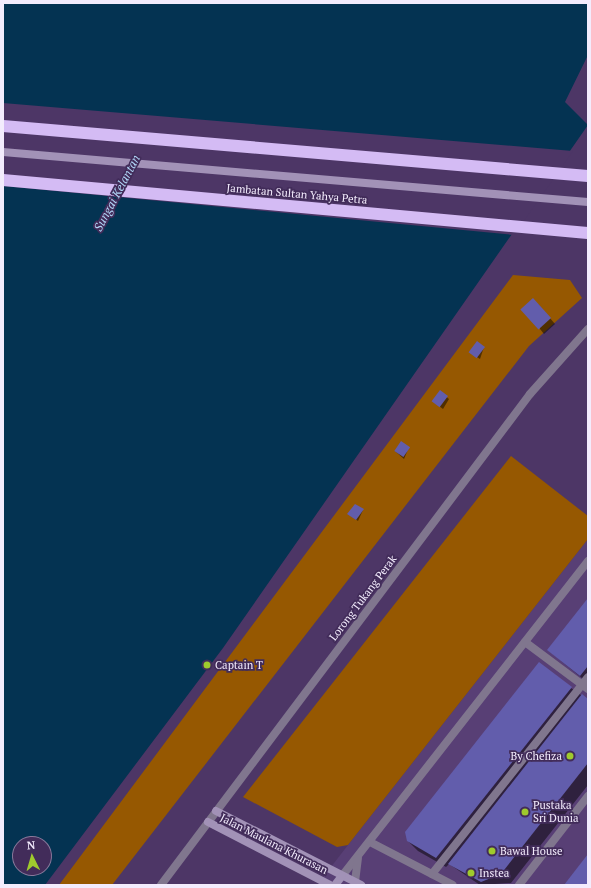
<!DOCTYPE html>
<style>
body{margin:0}
#map{position:relative;width:591px;height:888px;overflow:hidden;background:#4d3666;font-family:"PT Serif",serif}
div>[style]{position:absolute}
[style*='--x']{left:calc(var(--x)*1px);top:calc(var(--y)*1px);width:calc(var(--w)*1px);rotate:calc(var(--a)*1deg)}
.built>*{inset:0;background:#583f75}
.green>*{inset:0;background:#965801}
.water>*{inset:0;background:#043352}
.pier>*{inset:0;background:#4d3666}
.shadow>*{inset:0;background:#0007}
.building>*{inset:0;background:#625dac;transform-origin:0 0}
.lane>*{height:8px;margin:-4px;padding:0 4px;transform-origin:4px;border-radius:4px;background:#80768e}
.street>*{height:8px;margin:-4px;padding:0 4px;transform-origin:4px;border-radius:4px;background:#80768e}
.secondary>*{height:8px;margin:-4px;padding:0 4px;transform-origin:4px;border-radius:4px;background:#a292b7}
.highway>*{height:12px;margin:-6px;padding:0 6px;transform-origin:6px;border-radius:6px;background:#d4bbf4}
.dots>*{width:11px;height:11px;translate:-50% -50%;box-sizing:border-box;border:2px solid #422c5a;border-radius:50%}
span{translate:-50% -50%;white-space:nowrap;text-align:center;line-height:1.15;-webkit-text-stroke:3.5px #422c5a;paint-order:stroke}
.street-label{font-size:11px;color:#f3ecfd}
.poi-label{font-size:11px;color:#f3ecfd}
.left{translate:0 -50%;text-align:left}
.right{translate:-100% -50%;text-align:right}
.water-label{font-size:12px;color:#b2d8f9;font-style:italic}
.frame{position:absolute;inset:0;border:4px solid #f3ecfd;pointer-events:none}
.north{position:absolute;left:12px;top:836px;width:40px;height:40px;box-sizing:border-box;background:#422c5a;border:1px solid #89799b;border-radius:50%;rotate:355deg;font-size:11px;font-weight:700;line-height:16px;text-align:center;color:#f3ecfd}
.north::after{content:'';display:block;margin:auto;width:14px;height:18px;background:#9fca2d;clip-path:polygon(50% 0,100% 100%,50% 72%,0 100%)}
</style>
<div id="map">
<div class="built">
<i style="clip-path:polygon(588px 539px,588px 885px,317px 885px,348px 845px)"></i>
</div>
<div class="green">
<i style="clip-path:polygon(513px 275px,570px 280px,582px 298px,529px 346px,112px 885px,59px 885px)"></i>
<i style="clip-path:polygon(511px 456px,588px 516px,588px 539px,348px 845px,337px 847px,243px 797px)"></i>
</div>
<div class="water">
<i style="clip-path:polygon(evenodd,3px 3px,588px 3px,588px 55px,565px 102px,588px 125px,223px 648px,45px 885px,3px 885px,3px 3px,20px 844px,44px 844px,44px 868px,20px 868px,20px 844px)"></i>
</div>
<div class="pier">
<i style="clip-path:polygon(3px 103px,573px 151px,514px 235px,3px 186px)"></i>
</div>
<div class="shadow">
<i style="clip-path:polygon(538px 304px,555px 324px,544px 334px,540px 329px)"></i>
<i style="clip-path:polygon(484px 347px,480px 359px,472px 354px)"></i>
<i style="clip-path:polygon(440px 392px,449px 399px,443px 409px,435px 403px)"></i>
<i style="clip-path:polygon(409px 447px,404px 459px,395px 451px)"></i>
<i style="clip-path:polygon(363px 510px,358px 521px,351px 516px)"></i>
<i style="clip-path:polygon(588px 600px,588px 683px,548px 650px)"></i>
<i style="clip-path:polygon(571px 688px,588px 700px,588px 785px,511px 883px,480px 885px,449px 864px,446px 867px,418px 851px,408px 841px)"></i>
</div>
<div class="building">
<i style="left:533px;top:298px;width:27px;height:17px;rotate:48deg"></i>
<i style="left:477px;top:341px;width:10px;height:14px;rotate:37deg"></i>
<i style="left:440px;top:390px;width:10px;height:14px;rotate:37deg"></i>
<i style="left:401px;top:441px;width:11px;height:12px;rotate:34deg"></i>
<i style="clip-path:polygon(355px 504px,364px 509px,356px 520px,347px 514px)"></i>
<i style="clip-path:polygon(588px 598px,588px 666px,580px 676px,547px 650px)"></i>
<i style="clip-path:polygon(539px 662px,572px 687px,436px 858px,407px 841px,405px 832px)"></i>
<i style="clip-path:polygon(582px 694px,588px 699px,588px 763px,501px 874px,481px 882px,448px 864px)"></i>
<i style="clip-path:polygon(588px 854px,588px 885px,564px 885px)"></i>
</div>
<div class="lane">
<i style="--x:525;--y:642;--w:79;--a:36.7"></i>
<i style="--x:432;--y:874;--w:251;--a:-51.6"></i>
</div>
<div class="street">
<i style="--x:370;--y:842;--w:93;--a:27.4"></i>
<i style="--x:342;--y:876;--w:400;--a:-52"></i>
<i style="--x:355;--y:882;--w:24;--a:-83"></i>
<i style="--x:161;--y:885;--w:614;--a:-53.07"></i>
<i style="--x:530;--y:394;--w:87;--a:-48.3"></i>
<i style="--x:519;--y:885;--w:113;--a:-52.2"></i>
</div>
<div class="secondary">
<i style="--x:3;--y:152;--w:587;--a:4.89"></i>
<i style="--x:216;--y:811;--w:163;--a:27"></i>
<i style="--x:208;--y:822;--w:137;--a:27.3"></i>
<i style="--x:335;--y:885;--w:11;--a:-52"></i>
</div>
<div class="highway">
<i style="--x:3;--y:126;--w:587;--a:4.89"></i>
<i style="--x:3;--y:180;--w:587;--a:5.18"></i>
</div>
<div class="dots">
<i style="left:207px;top:665px;background:#9fca2d"></i>
<i style="left:570px;top:756px;background:#9fca2d"></i>
<i style="left:525px;top:812px;background:#9fca2d"></i>
<i style="left:492px;top:851px;background:#9fca2d"></i>
<i style="left:471px;top:873px;background:#9fca2d"></i>
</div>
<div class="street-label">
<span style="left:297px;top:194px;rotate:5deg">Jambatan Sultan Yahya Petra</span>
<span style="left:363px;top:598px;rotate:-53deg">Lorong Tukang Perak</span>
<span style="left:274px;top:844px;rotate:27deg">Jalan Maulana Khurasan</span>
</div>
<div class="poi-label">
<span class="left" style="left:215px;top:665px">Captain T</span>
<span class="right" style="left:562px;top:756px">By Chefiza</span>
<span class="left" style="left:533px;top:812px">Pustaka<br>Sri Dunia</span>
<span class="left" style="left:500px;top:851px">Bawal House</span>
<span class="left" style="left:479px;top:873px">Instea</span>
</div>
<div class="water-label">
<span style="left:117px;top:193px;rotate:-62deg">Sungai Kelantan</span>
</div>
<div class="frame"></div>
<div class="north">N</div>
</div>
